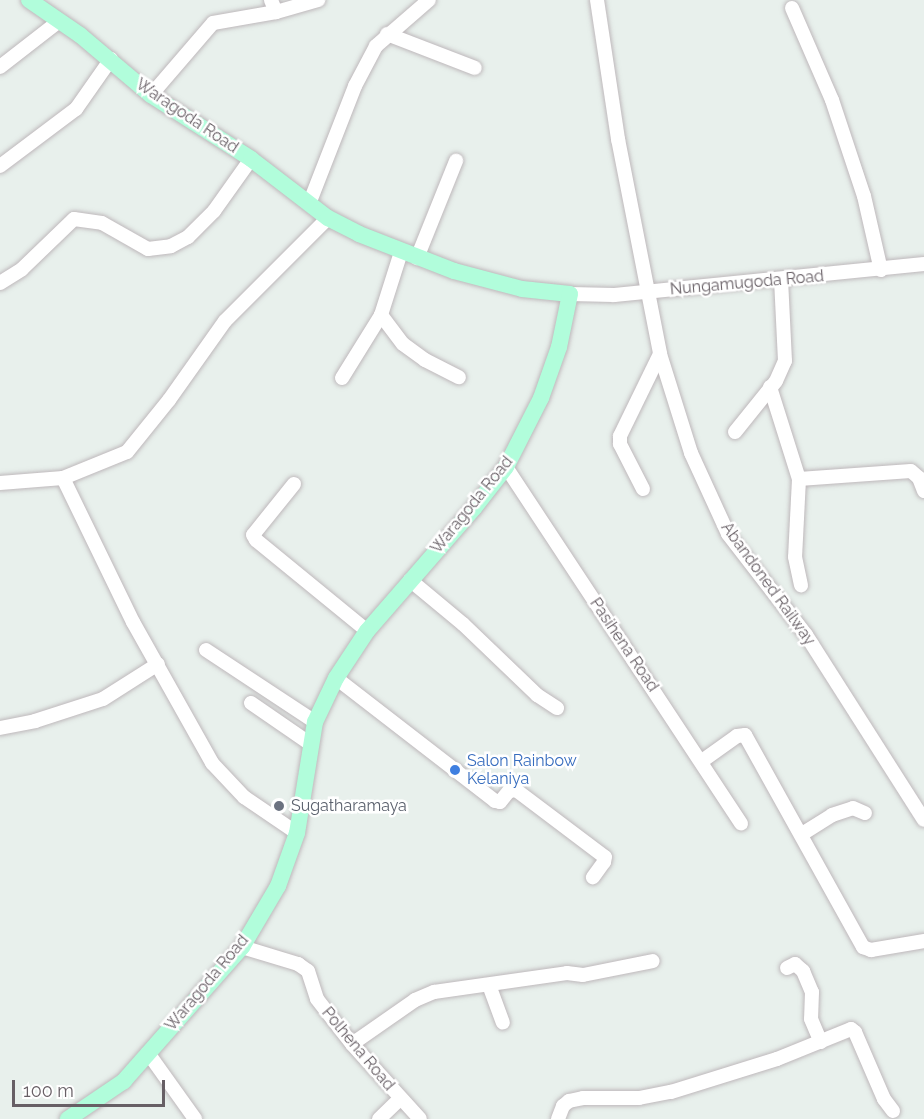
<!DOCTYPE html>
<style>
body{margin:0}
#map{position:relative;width:924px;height:1119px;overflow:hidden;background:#e8f0ec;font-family:Raleway,sans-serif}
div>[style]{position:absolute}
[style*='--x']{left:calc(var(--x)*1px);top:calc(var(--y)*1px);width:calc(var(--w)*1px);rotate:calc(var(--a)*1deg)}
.roads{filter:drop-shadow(0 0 2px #beb8bb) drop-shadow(0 0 2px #beb8bb)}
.minor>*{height:14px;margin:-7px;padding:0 7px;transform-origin:7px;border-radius:7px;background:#fff}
.major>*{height:16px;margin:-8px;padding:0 8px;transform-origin:8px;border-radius:8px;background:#b1fddb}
.dots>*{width:16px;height:16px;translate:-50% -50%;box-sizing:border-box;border:3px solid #fff;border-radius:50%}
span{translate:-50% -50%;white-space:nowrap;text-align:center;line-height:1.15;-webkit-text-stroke:5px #fff;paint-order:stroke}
.street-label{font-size:16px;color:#675f65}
.shop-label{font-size:16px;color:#366cbe}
.left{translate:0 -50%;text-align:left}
.worship-label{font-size:16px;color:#5b616d}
.scale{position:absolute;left:12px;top:1080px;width:153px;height:27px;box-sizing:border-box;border:3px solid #675f65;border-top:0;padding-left:8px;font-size:18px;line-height:21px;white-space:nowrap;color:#675f65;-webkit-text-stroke:4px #fff;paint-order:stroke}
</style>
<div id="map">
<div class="roads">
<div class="minor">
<i style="--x:597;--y:0;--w:141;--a:81.4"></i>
<i style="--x:618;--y:139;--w:219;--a:78.9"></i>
<i style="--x:660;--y:354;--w:104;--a:72.6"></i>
<i style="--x:691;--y:453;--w:89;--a:65.4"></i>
<i style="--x:728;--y:534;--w:128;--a:52.3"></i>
<i style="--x:806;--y:635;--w:219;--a:57.5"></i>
<i style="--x:792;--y:8;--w:100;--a:66.5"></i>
<i style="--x:832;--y:100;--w:101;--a:71.6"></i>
<i style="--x:864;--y:196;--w:76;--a:77.1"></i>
<i style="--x:276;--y:12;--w:44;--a:-15.9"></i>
<i style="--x:387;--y:34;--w:94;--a:21.1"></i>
<i style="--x:0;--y:67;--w:75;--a:-37.9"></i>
<i style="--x:151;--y:95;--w:95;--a:-49.3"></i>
<i style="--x:213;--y:23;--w:64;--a:-9.9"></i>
<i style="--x:276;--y:12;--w:13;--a:-113"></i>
<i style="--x:0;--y:166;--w:95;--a:-36.9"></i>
<i style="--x:76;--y:109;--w:61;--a:-55"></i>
<i style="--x:309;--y:204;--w:127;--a:-68.7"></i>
<i style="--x:355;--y:86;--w:45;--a:-62.3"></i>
<i style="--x:376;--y:46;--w:70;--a:-41"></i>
<i style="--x:417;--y:258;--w:105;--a:-68.1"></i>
<i style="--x:0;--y:283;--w:26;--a:-32"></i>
<i style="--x:22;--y:269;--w:72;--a:-43.9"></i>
<i style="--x:74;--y:219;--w:28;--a:8"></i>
<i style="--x:102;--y:223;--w:53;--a:29.5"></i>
<i style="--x:148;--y:249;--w:23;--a:-7"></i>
<i style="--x:171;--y:246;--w:19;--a:-28"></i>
<i style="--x:188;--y:237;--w:37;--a:-45"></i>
<i style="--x:214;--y:211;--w:64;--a:-54.6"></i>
<i style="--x:570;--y:294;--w:44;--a:1.3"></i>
<i style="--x:614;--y:295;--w:312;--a:-5.7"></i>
<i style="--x:381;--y:315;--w:36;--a:53"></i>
<i style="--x:403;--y:344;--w:27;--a:36"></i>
<i style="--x:425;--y:360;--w:38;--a:27"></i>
<i style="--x:342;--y:378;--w:74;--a:-58.2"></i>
<i style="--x:381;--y:315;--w:66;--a:-72.4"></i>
<i style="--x:770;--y:387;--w:96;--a:72.5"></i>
<i style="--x:799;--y:479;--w:112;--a:-4.1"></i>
<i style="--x:911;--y:471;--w:11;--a:41"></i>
<i style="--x:919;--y:478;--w:14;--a:69"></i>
<i style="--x:735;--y:432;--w:65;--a:-51.2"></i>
<i style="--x:776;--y:381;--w:22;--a:-66"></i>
<i style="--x:785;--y:361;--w:82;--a:-92.8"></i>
<i style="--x:506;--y:467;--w:427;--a:56.6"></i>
<i style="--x:63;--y:478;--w:160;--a:64.1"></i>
<i style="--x:133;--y:622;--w:162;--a:60.7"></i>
<i style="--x:212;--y:763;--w:47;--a:46.7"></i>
<i style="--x:244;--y:797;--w:64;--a:34.2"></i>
<i style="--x:799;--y:479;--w:78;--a:92.9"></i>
<i style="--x:795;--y:557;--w:29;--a:78"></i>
<i style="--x:0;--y:483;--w:63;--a:-4.5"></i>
<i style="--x:63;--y:478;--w:69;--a:-22.1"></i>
<i style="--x:127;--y:452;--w:67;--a:-51.1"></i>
<i style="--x:169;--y:400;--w:97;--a:-54.7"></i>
<i style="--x:225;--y:321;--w:146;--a:-45"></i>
<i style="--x:294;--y:484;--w:65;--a:128.8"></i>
<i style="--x:253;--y:535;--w:6;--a:59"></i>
<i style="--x:256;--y:540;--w:144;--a:39.3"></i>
<i style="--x:643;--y:489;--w:51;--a:-117.1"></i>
<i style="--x:620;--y:444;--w:8;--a:-90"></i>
<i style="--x:620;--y:436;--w:91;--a:-64"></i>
<i style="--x:410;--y:580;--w:69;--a:39.7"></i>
<i style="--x:463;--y:624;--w:103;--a:43.8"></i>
<i style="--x:537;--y:695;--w:24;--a:33"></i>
<i style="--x:206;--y:650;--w:131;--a:33.4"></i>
<i style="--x:336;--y:678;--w:201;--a:37.7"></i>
<i style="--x:495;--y:801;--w:5;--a:11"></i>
<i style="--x:500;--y:802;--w:14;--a:-51"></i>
<i style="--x:509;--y:791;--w:7;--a:-8"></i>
<i style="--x:516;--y:790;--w:111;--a:37"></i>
<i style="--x:605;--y:857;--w:5;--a:101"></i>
<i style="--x:604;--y:862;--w:19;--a:126"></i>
<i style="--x:251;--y:703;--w:74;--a:34.5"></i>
<i style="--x:0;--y:728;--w:36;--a:-11"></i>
<i style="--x:35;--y:721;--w:71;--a:-17.9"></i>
<i style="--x:103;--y:699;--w:65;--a:-32.5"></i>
<i style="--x:702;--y:761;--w:43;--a:-35.5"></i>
<i style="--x:737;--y:736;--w:8;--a:-7"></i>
<i style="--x:745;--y:735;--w:243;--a:60.9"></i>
<i style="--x:863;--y:947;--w:9;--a:21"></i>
<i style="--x:871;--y:950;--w:54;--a:-9.6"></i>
<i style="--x:802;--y:834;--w:36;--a:-32"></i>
<i style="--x:832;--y:815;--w:22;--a:-18"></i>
<i style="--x:853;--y:808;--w:13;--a:23"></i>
<i style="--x:242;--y:947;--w:59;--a:16.9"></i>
<i style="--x:298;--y:964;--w:12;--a:35"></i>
<i style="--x:308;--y:971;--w:29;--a:72"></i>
<i style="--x:317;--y:999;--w:57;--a:52.1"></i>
<i style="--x:352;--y:1044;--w:101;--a:47.8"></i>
<i style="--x:787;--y:968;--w:9;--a:-27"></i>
<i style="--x:795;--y:964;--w:11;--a:41"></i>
<i style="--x:803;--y:971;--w:23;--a:67"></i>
<i style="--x:812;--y:992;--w:27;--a:92"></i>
<i style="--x:811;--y:1019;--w:25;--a:67"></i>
<i style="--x:489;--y:985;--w:40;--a:69.8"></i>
<i style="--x:352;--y:1044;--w:77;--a:-34.9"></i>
<i style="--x:415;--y:1000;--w:21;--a:-23"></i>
<i style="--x:434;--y:992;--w:134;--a:-8.1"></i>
<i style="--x:567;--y:973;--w:16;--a:7"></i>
<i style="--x:583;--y:975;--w:71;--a:-11.3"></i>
<i style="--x:148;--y:1053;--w:81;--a:54.5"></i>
<i style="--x:379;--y:1119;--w:29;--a:-44"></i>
<i style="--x:558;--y:1119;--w:14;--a:-69"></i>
<i style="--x:563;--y:1106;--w:8;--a:-40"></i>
<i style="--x:569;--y:1101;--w:14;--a:-12"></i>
<i style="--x:583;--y:1098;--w:56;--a:0"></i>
<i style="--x:639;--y:1098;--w:33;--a:-11"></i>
<i style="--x:671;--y:1092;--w:111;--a:-17.3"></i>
<i style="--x:777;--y:1059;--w:80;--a:-22.1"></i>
<i style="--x:851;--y:1029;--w:5;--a:37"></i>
<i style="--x:855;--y:1032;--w:73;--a:66.6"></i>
<i style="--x:884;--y:1099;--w:15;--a:53"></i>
</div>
<div class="major">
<i style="--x:29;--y:0;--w:62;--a:34.5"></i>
<i style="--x:80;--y:35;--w:93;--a:40.2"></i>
<i style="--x:151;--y:95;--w:119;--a:32.6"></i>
<i style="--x:251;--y:159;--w:97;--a:37.5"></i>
<i style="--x:328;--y:218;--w:35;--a:27"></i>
<i style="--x:359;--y:234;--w:102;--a:21.3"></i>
<i style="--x:454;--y:271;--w:70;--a:14.8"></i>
<i style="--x:522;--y:289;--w:48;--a:5.9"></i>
<i style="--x:570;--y:294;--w:54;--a:101.7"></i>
<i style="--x:559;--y:347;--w:54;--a:109.4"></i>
<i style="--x:541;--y:398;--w:77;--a:116.9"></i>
<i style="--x:506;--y:467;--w:52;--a:128"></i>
<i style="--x:474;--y:508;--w:163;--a:131"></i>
<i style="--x:367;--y:631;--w:56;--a:123.4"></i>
<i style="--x:336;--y:678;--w:49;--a:115.5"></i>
<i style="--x:315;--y:722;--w:112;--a:99.2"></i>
<i style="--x:297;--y:833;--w:56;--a:109.7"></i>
<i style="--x:278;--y:886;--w:71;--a:120.5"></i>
<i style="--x:242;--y:947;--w:179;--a:131.4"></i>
<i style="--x:124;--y:1081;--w:68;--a:145.8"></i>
</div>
</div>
<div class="dots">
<i style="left:455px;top:770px;background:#3f7fe0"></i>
<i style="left:279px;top:806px;background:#6b7280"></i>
</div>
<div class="street-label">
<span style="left:187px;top:116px;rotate:34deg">Waragoda Road</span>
<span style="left:747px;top:283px;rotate:-5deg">Nungamugoda Road</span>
<span style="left:472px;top:505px;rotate:-51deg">Waragoda Road</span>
<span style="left:768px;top:584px;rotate:54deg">Abandoned Railway</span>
<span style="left:624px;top:645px;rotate:56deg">Pasihena Road</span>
<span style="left:207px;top:983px;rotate:-50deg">Waragoda Road</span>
<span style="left:358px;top:1049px;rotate:50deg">Polhena Road</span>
</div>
<div class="shop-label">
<span class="left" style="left:467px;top:770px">Salon Rainbow<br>Kelaniya</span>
</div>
<div class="worship-label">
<span class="left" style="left:291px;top:806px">Sugatharamaya</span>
</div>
<div class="scale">100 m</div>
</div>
